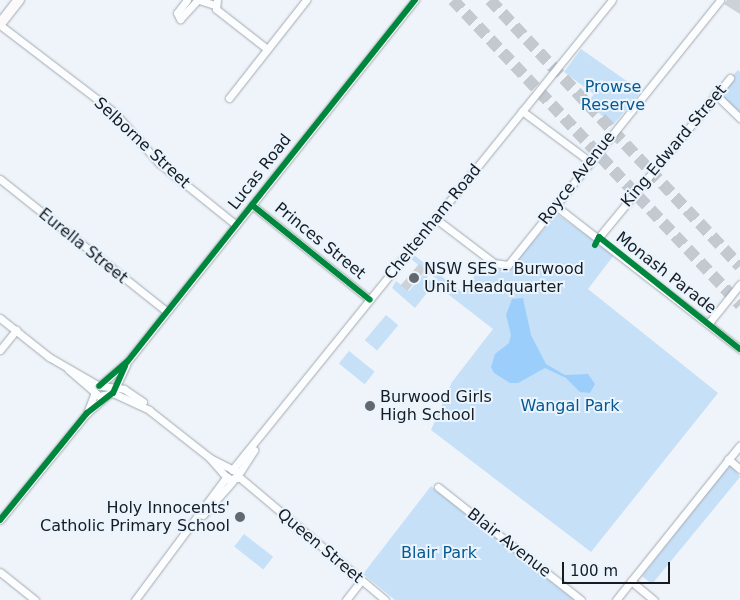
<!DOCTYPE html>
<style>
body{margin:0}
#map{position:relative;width:740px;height:600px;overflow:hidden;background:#eef4fa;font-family:"DejaVu Sans",sans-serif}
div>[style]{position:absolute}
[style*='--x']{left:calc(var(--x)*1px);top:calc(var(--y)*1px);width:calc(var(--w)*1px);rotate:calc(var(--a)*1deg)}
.green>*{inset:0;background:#c6e0f8;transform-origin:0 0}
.water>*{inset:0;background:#9bcefb}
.building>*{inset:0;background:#ccd2d8;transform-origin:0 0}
.highway-tunnel>*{height:12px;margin-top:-6px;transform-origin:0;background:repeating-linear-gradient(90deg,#c3c9cf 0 12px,transparent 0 18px)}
.roads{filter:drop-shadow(0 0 1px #a3a9af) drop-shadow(0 0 1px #a3a9af)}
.street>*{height:7px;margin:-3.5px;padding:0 3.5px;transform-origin:3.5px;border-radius:3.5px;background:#fcfdfe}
.secondary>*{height:10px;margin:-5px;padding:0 5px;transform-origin:5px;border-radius:5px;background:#fbf9fa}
.cycleway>*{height:6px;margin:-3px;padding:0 3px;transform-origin:3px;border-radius:3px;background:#00873e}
.dots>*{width:14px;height:14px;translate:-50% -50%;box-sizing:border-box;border:2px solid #eaf4fe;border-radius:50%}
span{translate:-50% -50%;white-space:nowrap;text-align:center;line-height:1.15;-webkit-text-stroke:4px #eaf4fe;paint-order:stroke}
.park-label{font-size:16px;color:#065890}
.street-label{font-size:16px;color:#161c22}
.poi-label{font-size:16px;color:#161c22}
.left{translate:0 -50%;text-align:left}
.right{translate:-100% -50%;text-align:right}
.scale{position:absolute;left:562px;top:562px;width:108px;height:22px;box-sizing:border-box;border:2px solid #161c22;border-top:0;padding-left:6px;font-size:15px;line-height:18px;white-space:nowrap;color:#161c22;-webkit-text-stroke:4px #eaf4fe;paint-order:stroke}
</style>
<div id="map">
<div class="green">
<i style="clip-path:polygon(581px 49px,641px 91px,613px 125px,587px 103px,594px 94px,564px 72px)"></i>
<i style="clip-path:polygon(738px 70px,740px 72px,740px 118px,715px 94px)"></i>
<i style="clip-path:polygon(557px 214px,614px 255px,588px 289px,718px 393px,591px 552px,431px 430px,452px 382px,493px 329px,435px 284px,438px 280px,430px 274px,427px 277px,433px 285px,415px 308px,392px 288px,396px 281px,409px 291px,426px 271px,411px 259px,414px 255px,462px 292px,486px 261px,497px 270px,511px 267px)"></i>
<i style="left:386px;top:315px;width:16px;height:33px;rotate:40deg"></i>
<i style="left:349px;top:351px;width:33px;height:16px;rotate:39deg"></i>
<i style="clip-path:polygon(730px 464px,740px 477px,652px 584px,642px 576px)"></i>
<i style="clip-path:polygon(431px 486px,574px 600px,395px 600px,363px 574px)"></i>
<i style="left:244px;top:534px;width:37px;height:16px;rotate:38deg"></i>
</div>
<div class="water">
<i style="clip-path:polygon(523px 298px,531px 335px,546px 364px,565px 375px,588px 374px,595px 384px,590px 393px,580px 392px,566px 378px,545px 368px,518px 383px,510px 383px,494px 373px,491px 367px,495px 354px,509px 343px,511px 335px,506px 315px,512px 299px)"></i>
</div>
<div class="building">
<i style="clip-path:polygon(727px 0,740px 0,740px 14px,724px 4px)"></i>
<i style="left:419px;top:264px;width:9px;height:28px;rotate:41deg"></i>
</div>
<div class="highway-tunnel">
<i style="--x:453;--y:0;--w:419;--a:46.7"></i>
<i style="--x:490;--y:0;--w:365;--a:46.8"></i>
</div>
<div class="roads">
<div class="street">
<i style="--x:187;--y:0;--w:16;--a:128"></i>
<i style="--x:177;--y:13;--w:7;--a:63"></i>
<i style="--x:180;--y:19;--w:26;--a:-47"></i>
<i style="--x:199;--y:0;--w:16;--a:18"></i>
<i style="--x:217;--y:0;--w:9;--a:96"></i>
<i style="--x:216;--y:9;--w:65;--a:38.1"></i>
<i style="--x:0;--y:25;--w:145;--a:37.4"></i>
<i style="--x:115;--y:113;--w:67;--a:48.7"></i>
<i style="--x:159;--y:163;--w:99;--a:38.8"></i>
<i style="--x:715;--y:94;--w:35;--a:44"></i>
<i style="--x:229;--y:98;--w:125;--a:-51.8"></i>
<i style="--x:522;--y:111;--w:84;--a:36.7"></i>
<i style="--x:0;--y:179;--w:213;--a:38.5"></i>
<i style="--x:252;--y:205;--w:151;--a:38.8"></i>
<i style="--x:557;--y:207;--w:232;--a:37.8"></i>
<i style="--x:436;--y:219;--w:73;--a:37.2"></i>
<i style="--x:494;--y:263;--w:14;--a:8"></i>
<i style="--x:508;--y:265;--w:339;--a:-51.3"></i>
<i style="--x:599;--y:237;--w:206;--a:-50.5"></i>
<i style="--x:0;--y:318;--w:63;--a:38.5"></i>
<i style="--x:49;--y:357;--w:58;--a:30.1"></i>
<i style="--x:708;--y:324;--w:51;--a:-51.3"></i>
<i style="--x:0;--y:350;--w:26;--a:-51"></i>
<i style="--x:68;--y:369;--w:41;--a:41.1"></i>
<i style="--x:99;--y:396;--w:14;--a:-12"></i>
<i style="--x:113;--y:393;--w:31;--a:-65"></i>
<i style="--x:99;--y:386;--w:37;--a:-41"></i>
<i style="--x:127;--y:362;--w:463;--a:-51.5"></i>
<i style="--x:101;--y:386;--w:23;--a:7"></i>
<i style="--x:124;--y:389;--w:23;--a:34"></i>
<i style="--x:113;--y:393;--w:40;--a:25"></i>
<i style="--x:149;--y:410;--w:78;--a:38.2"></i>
<i style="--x:210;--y:458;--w:29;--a:27"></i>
<i style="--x:236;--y:471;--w:7;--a:82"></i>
<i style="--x:237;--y:478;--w:9;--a:174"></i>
<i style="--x:228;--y:479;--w:28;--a:-131"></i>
<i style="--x:87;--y:413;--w:22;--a:-69"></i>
<i style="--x:728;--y:459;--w:16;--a:40"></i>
<i style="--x:232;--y:470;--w:604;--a:-51.04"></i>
<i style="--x:238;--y:475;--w:30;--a:-57"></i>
<i style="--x:238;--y:476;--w:192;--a:40.1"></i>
<i style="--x:438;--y:487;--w:182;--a:38.3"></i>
<i style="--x:203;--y:515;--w:45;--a:-48.6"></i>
<i style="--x:0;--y:520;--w:138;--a:-50.9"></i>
<i style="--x:87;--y:413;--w:28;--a:-41"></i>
<i style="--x:0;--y:572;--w:45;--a:38.7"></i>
<i style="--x:631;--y:581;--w:30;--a:40"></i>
<i style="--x:135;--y:600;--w:154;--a:-53.4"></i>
<i style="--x:346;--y:600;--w:24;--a:-52"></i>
<i style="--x:616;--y:600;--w:198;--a:-51.3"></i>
</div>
<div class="secondary">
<i style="--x:0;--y:24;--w:31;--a:-52"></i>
</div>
</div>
<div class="cycleway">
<i style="--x:252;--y:205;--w:151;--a:38.8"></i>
<i style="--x:595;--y:245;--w:9;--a:-63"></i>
<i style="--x:599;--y:237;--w:180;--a:38.5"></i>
<i style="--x:99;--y:386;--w:37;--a:-41"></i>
<i style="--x:127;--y:362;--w:463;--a:-51.5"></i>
<i style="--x:0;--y:520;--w:138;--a:-50.9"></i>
<i style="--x:87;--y:413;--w:33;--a:-38"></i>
<i style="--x:113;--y:393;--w:30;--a:-66"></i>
</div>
<div class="dots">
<i style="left:414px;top:278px;background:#62686e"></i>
<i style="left:370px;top:406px;background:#62686e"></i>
<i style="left:240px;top:517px;background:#62686e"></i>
</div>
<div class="park-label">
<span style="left:613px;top:96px">Prowse<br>Reserve</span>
<span style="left:570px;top:406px">Wangal Park</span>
<span style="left:439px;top:553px">Blair Park</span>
</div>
<div class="street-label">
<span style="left:142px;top:143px;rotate:43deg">Selborne Street</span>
<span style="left:674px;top:146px;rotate:-50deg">King Edward Street</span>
<span style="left:260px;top:172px;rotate:-52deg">Lucas Road</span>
<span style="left:577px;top:178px;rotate:-52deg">Royce Avenue</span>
<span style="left:433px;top:222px;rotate:-51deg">Cheltenham Road</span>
<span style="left:320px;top:241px;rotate:39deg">Princes Street</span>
<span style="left:83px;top:246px;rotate:39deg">Eurella Street</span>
<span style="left:666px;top:273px;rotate:38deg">Monash Parade</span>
<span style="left:509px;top:543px;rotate:38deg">Blair Avenue</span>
<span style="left:320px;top:546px;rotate:40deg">Queen Street</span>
</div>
<div class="poi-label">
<span class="left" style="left:424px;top:278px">NSW SES - Burwood<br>Unit Headquarter</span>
<span class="left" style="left:380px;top:406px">Burwood Girls<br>High School</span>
<span class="right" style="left:230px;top:517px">Holy Innocents'<br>Catholic Primary School</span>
</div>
<div class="scale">100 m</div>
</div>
